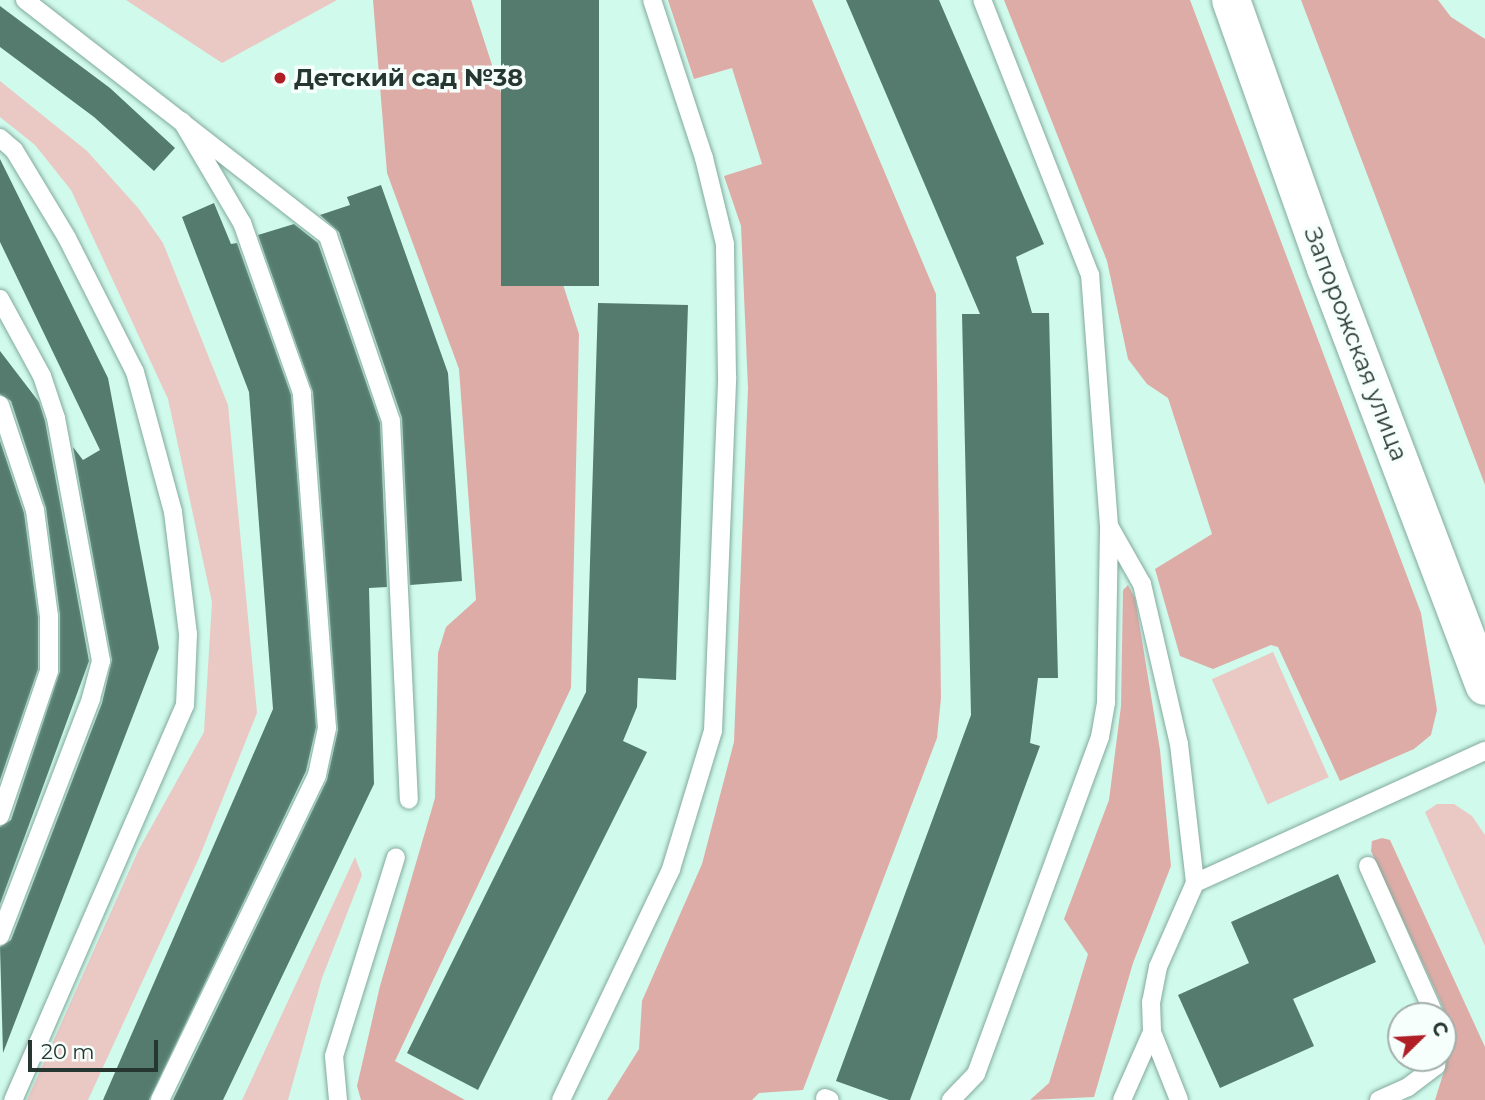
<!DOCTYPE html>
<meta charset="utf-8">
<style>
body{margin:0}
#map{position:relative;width:1485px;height:1100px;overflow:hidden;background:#d0faec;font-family:Montserrat,sans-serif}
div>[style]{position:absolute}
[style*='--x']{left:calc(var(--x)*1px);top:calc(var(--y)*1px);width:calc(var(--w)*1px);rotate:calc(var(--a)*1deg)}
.green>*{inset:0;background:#eac8c4;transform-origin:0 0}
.forest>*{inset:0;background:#deaca7}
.building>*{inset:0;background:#547b6e;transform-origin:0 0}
.roads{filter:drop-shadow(0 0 2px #82aa9d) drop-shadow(0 0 2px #82aa9d)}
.service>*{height:18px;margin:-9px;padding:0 9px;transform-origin:9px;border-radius:9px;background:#fff}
.secondary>*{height:38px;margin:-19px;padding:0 19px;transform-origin:19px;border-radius:19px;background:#fff}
.dots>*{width:19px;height:19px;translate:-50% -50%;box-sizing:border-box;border:4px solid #f6fffc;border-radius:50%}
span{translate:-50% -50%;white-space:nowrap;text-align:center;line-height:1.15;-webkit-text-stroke:7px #f6fffc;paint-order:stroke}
.poi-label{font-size:24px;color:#263732;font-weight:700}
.left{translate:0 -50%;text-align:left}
.street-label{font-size:24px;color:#263732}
.north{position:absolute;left:1387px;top:1002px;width:70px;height:70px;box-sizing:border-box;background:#f6fffc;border:2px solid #a3afab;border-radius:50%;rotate:66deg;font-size:19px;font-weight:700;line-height:28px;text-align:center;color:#263732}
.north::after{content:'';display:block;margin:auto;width:24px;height:32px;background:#b01e26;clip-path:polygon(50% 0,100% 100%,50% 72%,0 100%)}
.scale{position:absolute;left:28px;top:1040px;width:130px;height:32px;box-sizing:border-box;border:4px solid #263732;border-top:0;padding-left:9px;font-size:21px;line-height:24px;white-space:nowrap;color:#263732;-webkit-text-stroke:5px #f6fffc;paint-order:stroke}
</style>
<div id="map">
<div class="green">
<i style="clip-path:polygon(126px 0,337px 0,222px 63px)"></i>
<i style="clip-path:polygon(0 81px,87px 151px,139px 209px,163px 243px,228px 405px,257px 713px,199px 858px,88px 1100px,27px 1100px,139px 849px,204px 732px,212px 602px,168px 399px,71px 190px,35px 145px,0 117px)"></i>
<i style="left:1273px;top:652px;width:137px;height:67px;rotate:66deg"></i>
<i style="clip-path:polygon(1437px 804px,1454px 804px,1472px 816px,1485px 835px,1485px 946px,1425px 812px)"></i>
<i style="clip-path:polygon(355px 857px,362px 875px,322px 978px,288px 1100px,242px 1100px)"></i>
</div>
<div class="forest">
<i style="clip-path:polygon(373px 0,471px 0,579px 334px,571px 688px,395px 1061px,465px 1100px,361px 1100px,357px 1086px,380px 986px,435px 798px,438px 653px,446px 627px,476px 600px,459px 369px,387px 173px)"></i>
<i style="clip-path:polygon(668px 0,812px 0,936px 294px,941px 698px,937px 738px,803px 1090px,759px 1093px,752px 1100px,607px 1100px,639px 1049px,642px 1001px,702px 864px,734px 742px,748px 388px,741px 226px,724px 176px,762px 164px,732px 68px,694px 79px)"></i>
<i style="clip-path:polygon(1004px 0,1190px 0,1421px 613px,1437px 710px,1431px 735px,1414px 749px,1340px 781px,1278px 647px,1271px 645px,1213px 669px,1180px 656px,1155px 569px,1212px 534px,1168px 398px,1147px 384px,1128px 359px,1107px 261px)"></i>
<i style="clip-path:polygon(1301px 0,1438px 0,1451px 17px,1485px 39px,1485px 485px)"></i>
<i style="clip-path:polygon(1128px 585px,1135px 598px,1160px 750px,1171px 866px,1133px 963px,1094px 1097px,1030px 1100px,1049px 1083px,1088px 954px,1064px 919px,1109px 800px,1121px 706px,1123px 590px)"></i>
<i style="clip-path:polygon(1382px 838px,1390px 840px,1485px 1047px,1485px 1100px,1435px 1100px,1446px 1065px,1448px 1032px,1443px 1007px,1371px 851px,1372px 841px)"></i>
</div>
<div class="building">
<i style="left:501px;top:0;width:98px;height:286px"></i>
<i style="clip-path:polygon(846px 0,939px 0,1044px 244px,1016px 257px,1032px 313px,1049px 313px,1058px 678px,1038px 678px,1030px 743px,1040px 746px,910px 1100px,889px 1100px,836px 1081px,971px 715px,962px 314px,980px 314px)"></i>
<i style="clip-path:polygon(0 6px,110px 88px,175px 148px,154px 171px,94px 117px,0 47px)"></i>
<i style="clip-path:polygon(0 159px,108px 378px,159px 648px,3px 1053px,0 947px,11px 940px,102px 703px,112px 660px,73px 447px,83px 460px,100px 450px,0 242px)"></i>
<i style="clip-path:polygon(381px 185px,448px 373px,462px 581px,410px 585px,402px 418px,339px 232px,320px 215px,350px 205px,347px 197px)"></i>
<i style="clip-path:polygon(214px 203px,231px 244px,237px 243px,291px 395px,316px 727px,306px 771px,149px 1100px,103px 1100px,273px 709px,249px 392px,182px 217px)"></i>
<i style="clip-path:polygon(294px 224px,318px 243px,380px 423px,387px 587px,369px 588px,374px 784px,223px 1100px,173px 1100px,327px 780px,338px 730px,313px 392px,258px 235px)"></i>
<i style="clip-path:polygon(598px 303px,688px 305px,676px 680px,638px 678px,637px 707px,623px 741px,647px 752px,478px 1090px,407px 1053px,586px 692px)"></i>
<i style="clip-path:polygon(0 351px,39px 402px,45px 421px,89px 661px,0 904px,0 827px,11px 820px,60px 671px,60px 615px,46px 508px,11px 401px,0 394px)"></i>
<i style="clip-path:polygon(0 441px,24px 513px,38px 617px,38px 669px,0 780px)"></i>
<i style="clip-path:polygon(1338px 874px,1376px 962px,1293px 999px,1314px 1046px,1220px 1088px,1178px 995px,1249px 963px,1231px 922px)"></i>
</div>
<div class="roads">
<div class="service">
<i style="--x:25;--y:0;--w:384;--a:37.9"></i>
<i style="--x:328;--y:236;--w:195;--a:71.2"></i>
<i style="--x:391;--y:421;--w:379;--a:87.3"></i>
<i style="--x:0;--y:138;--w:18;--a:41"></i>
<i style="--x:14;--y:150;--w:103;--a:58.9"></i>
<i style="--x:67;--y:238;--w:150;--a:63.1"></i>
<i style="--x:135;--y:372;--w:145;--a:74.8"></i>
<i style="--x:173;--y:512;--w:123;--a:83"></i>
<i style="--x:188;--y:634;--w:71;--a:92.4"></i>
<i style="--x:185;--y:705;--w:431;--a:113.5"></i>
<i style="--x:0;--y:299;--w:88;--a:61.4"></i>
<i style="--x:42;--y:376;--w:44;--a:71.6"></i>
<i style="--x:56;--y:418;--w:247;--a:79.5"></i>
<i style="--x:101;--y:661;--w:39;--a:105"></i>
<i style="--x:91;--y:699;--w:254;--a:111"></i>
<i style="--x:0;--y:405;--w:111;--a:71.6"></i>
<i style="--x:35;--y:510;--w:107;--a:82.5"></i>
<i style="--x:49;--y:616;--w:55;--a:90"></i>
<i style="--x:49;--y:671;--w:153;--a:108.7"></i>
<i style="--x:1109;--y:526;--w:67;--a:60.4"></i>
<i style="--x:1142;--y:584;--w:164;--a:77"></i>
<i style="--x:1179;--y:744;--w:140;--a:83.4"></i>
<i style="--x:1195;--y:883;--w:92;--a:113.8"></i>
<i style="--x:1158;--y:967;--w:36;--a:101"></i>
<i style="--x:1151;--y:1002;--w:30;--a:88"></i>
<i style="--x:1152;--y:1032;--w:73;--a:68.3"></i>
<i style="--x:1368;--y:866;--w:164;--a:65.9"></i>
<i style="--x:1195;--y:883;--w:319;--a:-24.5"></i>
<i style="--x:825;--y:1098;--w:5;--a:22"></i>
<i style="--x:160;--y:1100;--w:361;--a:-64.2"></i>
<i style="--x:317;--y:775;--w:48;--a:-78"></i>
<i style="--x:327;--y:728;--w:336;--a:-94.3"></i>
<i style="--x:302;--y:393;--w:180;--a:-109.4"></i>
<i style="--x:242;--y:223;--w:118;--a:-120.5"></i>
<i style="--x:338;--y:1100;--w:44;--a:-95.2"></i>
<i style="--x:334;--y:1056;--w:208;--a:-72.7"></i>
<i style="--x:561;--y:1100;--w:256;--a:-64.5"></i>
<i style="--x:671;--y:869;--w:144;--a:-73.1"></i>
<i style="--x:713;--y:731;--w:355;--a:-87.7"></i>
<i style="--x:727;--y:376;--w:132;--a:-90.9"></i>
<i style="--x:725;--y:244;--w:89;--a:-103.7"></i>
<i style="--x:704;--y:158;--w:166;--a:-108.2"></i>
<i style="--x:951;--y:1100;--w:36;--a:-46"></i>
<i style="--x:976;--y:1074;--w:359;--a:-69.8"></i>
<i style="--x:1100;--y:737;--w:36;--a:-80"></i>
<i style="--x:1106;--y:702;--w:176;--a:-89"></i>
<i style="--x:1109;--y:526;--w:252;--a:-94.3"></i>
<i style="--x:1090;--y:275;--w:295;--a:-111.4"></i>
<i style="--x:1122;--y:1100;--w:74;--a:-66.2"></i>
<i style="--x:1379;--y:1100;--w:32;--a:-24"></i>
<i style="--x:1408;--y:1087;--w:35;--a:-37"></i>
<i style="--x:1436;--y:1066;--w:8;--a:-83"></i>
</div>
<div class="secondary">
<i style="--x:1231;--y:0;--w:284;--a:70.5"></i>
<i style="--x:1326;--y:268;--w:447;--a:69.2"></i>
</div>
</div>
<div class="dots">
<i style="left:280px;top:78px;background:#b01e26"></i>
</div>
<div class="poi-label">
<span class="left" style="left:294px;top:78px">Детский сад №38</span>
</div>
<div class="street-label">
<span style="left:1356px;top:344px;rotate:69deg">Запорожская улица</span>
</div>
<div class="north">С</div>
<div class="scale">20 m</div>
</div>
